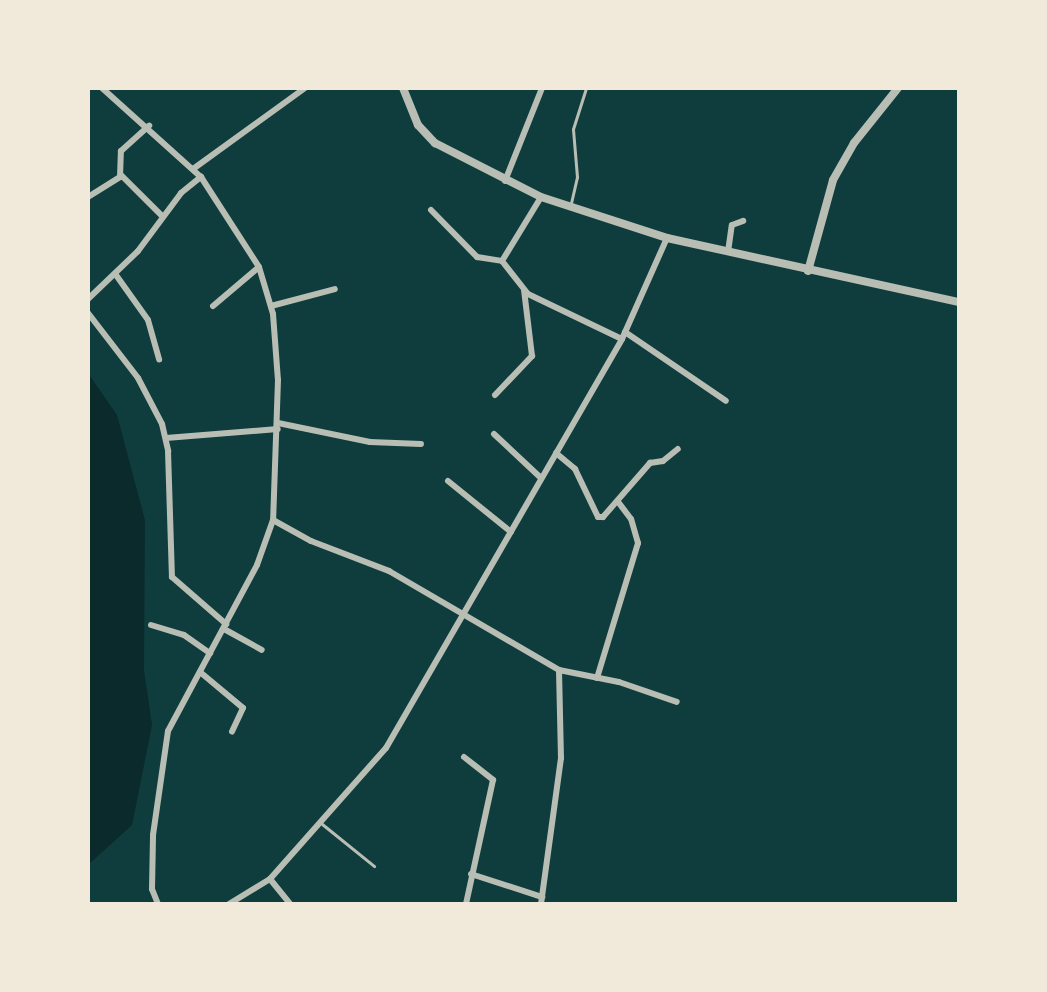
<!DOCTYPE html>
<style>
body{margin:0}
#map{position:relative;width:1047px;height:992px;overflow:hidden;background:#0f3d3e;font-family:Helvetica,sans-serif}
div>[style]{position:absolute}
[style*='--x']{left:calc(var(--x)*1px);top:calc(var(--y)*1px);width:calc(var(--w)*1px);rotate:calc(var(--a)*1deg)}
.water>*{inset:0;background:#0a2a2b}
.service>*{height:3px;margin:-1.5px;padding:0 1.5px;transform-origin:1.5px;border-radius:1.5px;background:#b8beb3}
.minor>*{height:6px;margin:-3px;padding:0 3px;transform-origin:3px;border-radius:3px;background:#b8beb3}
.tertiary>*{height:8px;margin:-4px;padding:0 4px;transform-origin:4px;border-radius:4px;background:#b8beb3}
span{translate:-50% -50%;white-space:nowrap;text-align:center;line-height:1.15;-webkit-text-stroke:8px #f1e9da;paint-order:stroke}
.frame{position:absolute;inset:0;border:90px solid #f1e9da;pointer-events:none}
</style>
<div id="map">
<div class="water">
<i style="clip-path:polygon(88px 373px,117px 415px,145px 520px,144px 670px,152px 725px,132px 825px,88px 865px)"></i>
</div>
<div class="service">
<i style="--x:571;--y:203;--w:27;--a:-77"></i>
<i style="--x:577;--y:177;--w:48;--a:-94.8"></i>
<i style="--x:573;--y:129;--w:43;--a:-72.4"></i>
<i style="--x:322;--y:824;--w:67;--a:38.9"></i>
</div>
<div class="minor">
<i style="--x:102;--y:88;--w:133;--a:42"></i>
<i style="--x:201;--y:177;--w:107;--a:57.2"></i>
<i style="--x:259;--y:267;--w:49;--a:73.4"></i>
<i style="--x:273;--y:314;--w:66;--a:85.7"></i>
<i style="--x:278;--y:380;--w:140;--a:92"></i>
<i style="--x:273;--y:520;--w:43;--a:28.9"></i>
<i style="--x:311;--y:541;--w:84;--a:21"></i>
<i style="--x:389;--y:571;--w:197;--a:30.2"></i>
<i style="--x:559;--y:670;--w:88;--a:88.7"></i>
<i style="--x:561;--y:758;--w:147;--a:97.8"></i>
<i style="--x:193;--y:169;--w:138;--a:-35.9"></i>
<i style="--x:121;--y:175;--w:59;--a:45"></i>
<i style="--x:505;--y:181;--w:100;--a:-68.3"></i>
<i style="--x:88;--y:197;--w:38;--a:-32"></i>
<i style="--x:120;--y:177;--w:26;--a:-88"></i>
<i style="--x:121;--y:151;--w:38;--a:-42"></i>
<i style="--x:431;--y:210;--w:66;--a:45.6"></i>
<i style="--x:477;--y:257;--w:25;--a:9"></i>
<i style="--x:728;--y:252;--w:27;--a:-82"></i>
<i style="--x:732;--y:225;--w:12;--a:-20"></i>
<i style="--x:502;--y:261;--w:42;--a:51.8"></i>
<i style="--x:528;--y:294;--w:104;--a:25.6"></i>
<i style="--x:502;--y:261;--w:75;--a:-58.6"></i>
<i style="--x:116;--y:275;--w:55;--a:54.6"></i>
<i style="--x:148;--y:320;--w:41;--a:74.2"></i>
<i style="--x:88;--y:299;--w:69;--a:-43.8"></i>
<i style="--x:138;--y:251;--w:72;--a:-53.4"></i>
<i style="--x:181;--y:193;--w:26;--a:-39"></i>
<i style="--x:213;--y:306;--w:60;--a:-40.3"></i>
<i style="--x:271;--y:306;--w:66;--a:-14.9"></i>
<i style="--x:88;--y:313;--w:82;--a:52.4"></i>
<i style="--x:138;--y:378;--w:52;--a:62.4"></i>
<i style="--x:162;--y:424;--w:28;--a:77"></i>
<i style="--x:168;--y:451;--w:126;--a:88.2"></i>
<i style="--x:172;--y:577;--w:72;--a:41"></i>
<i style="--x:625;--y:332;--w:122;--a:34.3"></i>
<i style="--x:495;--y:395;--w:54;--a:-46.5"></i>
<i style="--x:532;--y:356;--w:66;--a:-96.9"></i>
<i style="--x:278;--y:423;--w:94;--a:11.7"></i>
<i style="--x:370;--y:442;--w:51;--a:2.2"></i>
<i style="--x:494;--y:434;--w:64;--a:43.1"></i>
<i style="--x:166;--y:438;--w:112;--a:-4.6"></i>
<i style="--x:556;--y:453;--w:25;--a:40"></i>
<i style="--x:575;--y:469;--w:53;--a:64.4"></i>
<i style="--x:598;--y:517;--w:5;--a:0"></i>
<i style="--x:603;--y:517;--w:72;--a:-49"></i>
<i style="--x:650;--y:463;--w:13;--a:-9"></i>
<i style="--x:663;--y:461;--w:19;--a:-39"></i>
<i style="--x:448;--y:481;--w:81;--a:39"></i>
<i style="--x:151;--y:625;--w:34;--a:17"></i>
<i style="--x:184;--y:635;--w:32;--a:35"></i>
<i style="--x:224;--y:629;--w:43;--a:28.9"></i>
<i style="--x:559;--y:670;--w:61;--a:11.3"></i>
<i style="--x:619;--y:682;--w:61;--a:19"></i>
<i style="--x:200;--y:672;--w:56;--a:39.9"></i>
<i style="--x:243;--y:708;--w:26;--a:115"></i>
<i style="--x:597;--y:678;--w:141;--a:-73.1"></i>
<i style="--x:638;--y:543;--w:25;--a:-106"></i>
<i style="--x:631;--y:519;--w:20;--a:-127"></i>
<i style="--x:464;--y:757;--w:37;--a:38"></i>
<i style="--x:493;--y:780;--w:127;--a:102.3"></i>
<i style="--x:471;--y:874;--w:75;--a:17.9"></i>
<i style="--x:270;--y:879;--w:32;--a:51"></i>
<i style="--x:158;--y:904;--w:16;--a:-112"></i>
<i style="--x:152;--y:889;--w:54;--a:-88.9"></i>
<i style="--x:153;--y:835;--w:105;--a:-81.8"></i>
<i style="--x:168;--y:731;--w:188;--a:-61.8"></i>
<i style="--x:257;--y:565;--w:48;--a:-70.4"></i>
<i style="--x:229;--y:904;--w:48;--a:-31.4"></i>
<i style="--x:270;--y:879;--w:175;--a:-48.5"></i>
<i style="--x:386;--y:748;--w:472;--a:-60"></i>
<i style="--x:622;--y:339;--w:111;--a:-66"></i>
</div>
<div class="tertiary">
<i style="--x:403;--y:88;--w:40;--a:68"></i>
<i style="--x:418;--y:125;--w:25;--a:47"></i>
<i style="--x:435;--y:143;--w:119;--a:27"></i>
<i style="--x:541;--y:197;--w:133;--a:18"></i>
<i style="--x:667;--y:238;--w:299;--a:12.4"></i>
<i style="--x:808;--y:271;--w:94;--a:-74.6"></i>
<i style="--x:833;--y:180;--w:43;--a:-60.4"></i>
<i style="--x:854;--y:143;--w:70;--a:-51.3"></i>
</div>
<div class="frame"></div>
</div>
